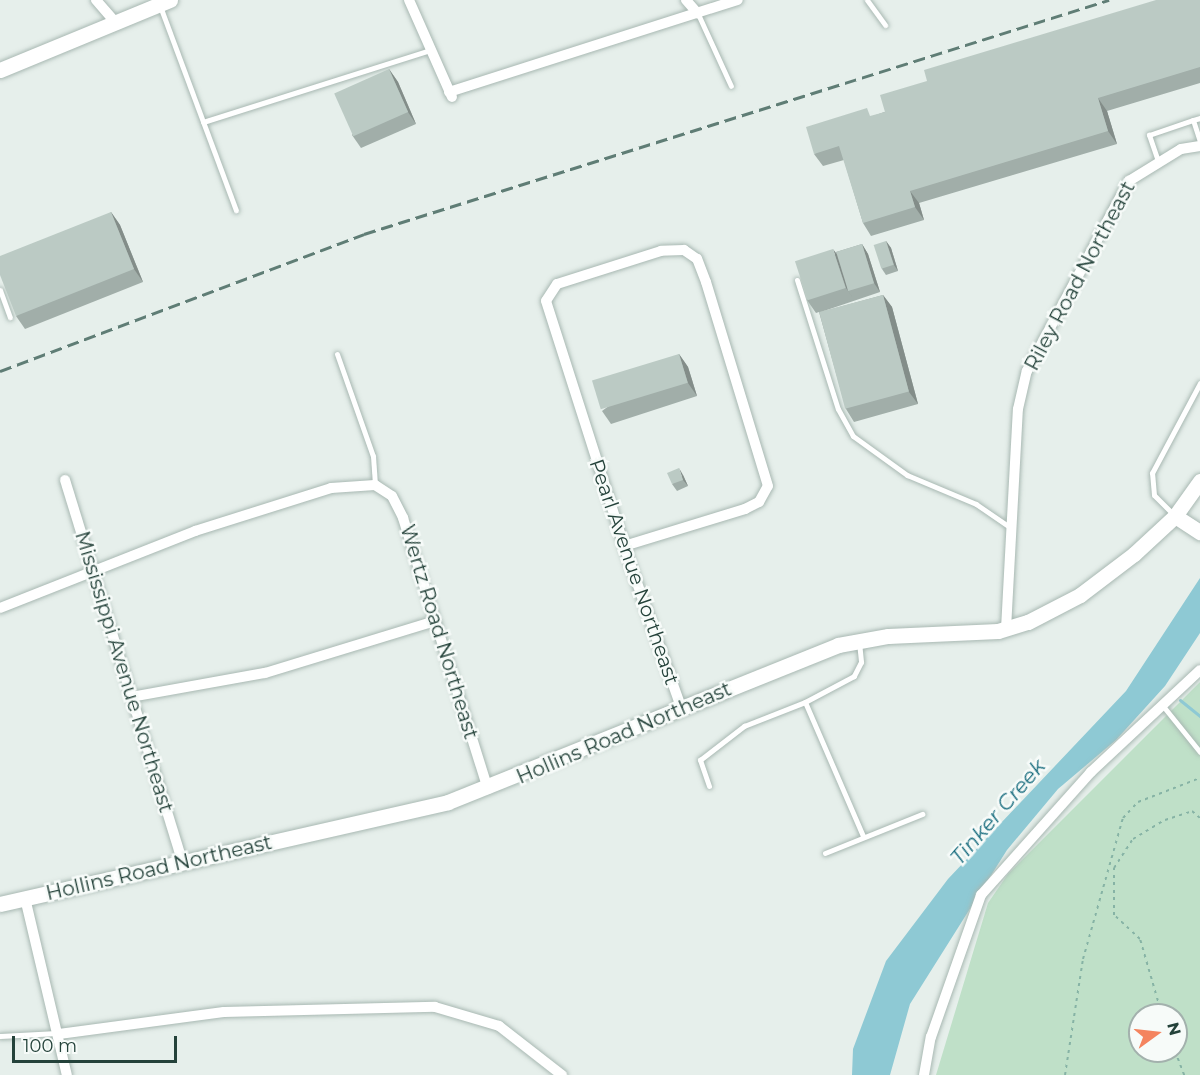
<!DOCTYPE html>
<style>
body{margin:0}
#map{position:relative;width:1200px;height:1075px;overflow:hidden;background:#e6efeb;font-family:Montserrat,sans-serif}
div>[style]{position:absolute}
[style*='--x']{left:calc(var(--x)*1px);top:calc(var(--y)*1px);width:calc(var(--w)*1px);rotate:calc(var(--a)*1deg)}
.green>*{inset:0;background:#bfe0c8}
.water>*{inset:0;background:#8ec9d4}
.stream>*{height:3px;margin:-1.5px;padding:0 1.5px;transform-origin:1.5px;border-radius:1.5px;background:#8ec9d4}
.path>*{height:2px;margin-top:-1px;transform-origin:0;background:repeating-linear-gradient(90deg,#86b3a5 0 3px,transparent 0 7.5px)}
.roads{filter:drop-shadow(0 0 2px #a8b8b2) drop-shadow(0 0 2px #a8b8b2)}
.lane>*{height:5px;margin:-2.5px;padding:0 2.5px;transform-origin:2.5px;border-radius:2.5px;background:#fff}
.street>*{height:10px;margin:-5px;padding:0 5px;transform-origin:5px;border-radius:5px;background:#fff}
.secondary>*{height:15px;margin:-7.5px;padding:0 7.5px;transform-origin:7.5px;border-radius:7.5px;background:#fff}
.rail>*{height:3px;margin-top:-1.5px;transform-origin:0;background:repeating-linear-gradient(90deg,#5f7d75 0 12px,transparent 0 18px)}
.wall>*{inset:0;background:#a1aea9}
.shaded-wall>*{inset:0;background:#838d89}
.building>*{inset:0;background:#bbcac4;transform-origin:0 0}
span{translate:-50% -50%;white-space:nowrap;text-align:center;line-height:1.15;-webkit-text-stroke:5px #f7fbf9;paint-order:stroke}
.street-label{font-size:20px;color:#24423a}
.water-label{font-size:21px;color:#1c6f80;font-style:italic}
.north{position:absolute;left:1128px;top:1003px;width:60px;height:60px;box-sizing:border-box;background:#f7fbf9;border:2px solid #a3b1ad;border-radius:50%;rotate:75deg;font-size:16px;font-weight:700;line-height:24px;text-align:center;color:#24423a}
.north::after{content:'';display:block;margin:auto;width:21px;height:27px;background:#f4845f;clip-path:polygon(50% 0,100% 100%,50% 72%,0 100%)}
.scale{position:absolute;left:12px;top:1036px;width:165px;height:27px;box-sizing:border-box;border:3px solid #24423a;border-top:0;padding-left:8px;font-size:18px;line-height:21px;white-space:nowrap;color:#24423a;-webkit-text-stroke:4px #f7fbf9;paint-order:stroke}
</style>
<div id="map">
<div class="green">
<i style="clip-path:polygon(evenodd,1200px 682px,1200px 1075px,936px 1075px,988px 903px,1008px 874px,1200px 682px,1140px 1015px,1176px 1015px,1176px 1051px,1140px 1051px,1140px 1015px)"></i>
</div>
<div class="water">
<i style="clip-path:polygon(1200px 578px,1200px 633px,1165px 686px,1116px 740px,1058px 789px,1007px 850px,910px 1004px,890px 1075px,852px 1075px,853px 1049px,886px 961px,948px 879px,1126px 691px)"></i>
</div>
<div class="stream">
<i style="--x:1180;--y:700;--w:26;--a:39"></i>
</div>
<div class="path">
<i style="--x:1162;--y:1015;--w:79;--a:-106.1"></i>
<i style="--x:1140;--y:939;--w:35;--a:-137"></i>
<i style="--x:1114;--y:915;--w:47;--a:-90"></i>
<i style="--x:1114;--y:868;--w:35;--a:-57"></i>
<i style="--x:1133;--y:839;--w:37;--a:-31"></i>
<i style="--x:1165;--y:820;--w:28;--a:-18"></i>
<i style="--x:1192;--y:811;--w:11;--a:41"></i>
<i style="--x:1175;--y:1051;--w:26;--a:69"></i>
<i style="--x:1065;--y:1075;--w:117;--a:-81.2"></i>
<i style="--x:1083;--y:959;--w:147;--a:-74.2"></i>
<i style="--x:1123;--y:818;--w:22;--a:-47"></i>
<i style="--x:1138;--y:802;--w:66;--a:-21.2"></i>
</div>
<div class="roads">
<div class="lane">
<i style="--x:867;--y:0;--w:31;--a:54"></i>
<i style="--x:160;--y:6;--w:218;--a:69.6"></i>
<i style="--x:698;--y:14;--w:79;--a:65.4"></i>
<i style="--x:1200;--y:118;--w:7;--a:164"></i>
<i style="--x:1193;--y:120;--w:22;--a:72"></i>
<i style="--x:203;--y:122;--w:238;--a:-17.6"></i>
<i style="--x:1158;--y:161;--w:28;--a:-109"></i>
<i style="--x:1149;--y:135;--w:46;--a:-18.8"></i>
<i style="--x:797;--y:280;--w:135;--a:72.4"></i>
<i style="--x:838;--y:409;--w:31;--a:61"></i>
<i style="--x:853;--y:436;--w:67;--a:35.8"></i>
<i style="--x:907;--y:475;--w:75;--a:22.8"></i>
<i style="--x:976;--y:504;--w:42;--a:34.4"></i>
<i style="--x:0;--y:290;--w:29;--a:70"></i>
<i style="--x:337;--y:354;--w:108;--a:70.6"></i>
<i style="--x:373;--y:456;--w:29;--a:86"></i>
<i style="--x:1174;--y:515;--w:28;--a:-135"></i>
<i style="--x:1154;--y:495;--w:22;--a:-95"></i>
<i style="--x:1152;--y:473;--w:102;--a:-61.9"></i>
<i style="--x:859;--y:642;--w:20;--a:84"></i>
<i style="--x:861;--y:662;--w:16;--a:117"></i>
<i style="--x:854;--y:676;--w:55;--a:152"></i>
<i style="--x:805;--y:702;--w:146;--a:66.6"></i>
<i style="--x:1163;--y:706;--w:59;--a:51.2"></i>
<i style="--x:709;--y:786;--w:28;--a:-109"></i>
<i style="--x:700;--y:760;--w:56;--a:-37.7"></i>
<i style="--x:744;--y:726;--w:66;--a:-21.5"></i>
<i style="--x:825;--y:853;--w:105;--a:-21.9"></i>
<i style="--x:0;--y:1036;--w:57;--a:-3"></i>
</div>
<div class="street">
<i style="--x:96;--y:0;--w:29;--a:49"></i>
<i style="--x:409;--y:0;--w:106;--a:66.1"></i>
<i style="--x:686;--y:0;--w:18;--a:49"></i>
<i style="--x:449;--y:92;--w:303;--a:-17.7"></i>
<i style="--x:65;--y:480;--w:401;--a:72.9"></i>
<i style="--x:624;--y:546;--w:127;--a:-17"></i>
<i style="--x:745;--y:509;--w:16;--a:-27"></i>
<i style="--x:759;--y:502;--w:18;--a:-61"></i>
<i style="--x:768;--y:486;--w:213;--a:-106.9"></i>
<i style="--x:706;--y:282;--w:25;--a:-111"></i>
<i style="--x:697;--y:259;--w:16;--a:-145"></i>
<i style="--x:684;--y:250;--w:23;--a:178"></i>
<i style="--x:661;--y:251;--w:109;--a:162.4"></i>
<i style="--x:557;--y:284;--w:20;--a:123"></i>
<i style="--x:546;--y:301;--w:257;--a:72.3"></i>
<i style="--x:624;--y:546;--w:174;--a:70.5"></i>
<i style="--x:0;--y:608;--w:210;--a:-21.5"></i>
<i style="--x:195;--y:531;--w:143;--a:-17.5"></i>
<i style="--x:331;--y:488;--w:44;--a:-3.9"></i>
<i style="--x:375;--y:485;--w:20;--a:33"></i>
<i style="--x:392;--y:496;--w:25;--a:63"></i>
<i style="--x:403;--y:518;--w:284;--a:72.6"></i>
<i style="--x:1006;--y:629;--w:220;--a:-86.9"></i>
<i style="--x:1018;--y:409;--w:39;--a:-77"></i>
<i style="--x:1027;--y:371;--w:216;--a:-61.8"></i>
<i style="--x:1129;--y:181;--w:61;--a:-31.6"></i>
<i style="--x:1181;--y:149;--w:19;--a:-9"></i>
<i style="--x:131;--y:697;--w:136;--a:-10.2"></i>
<i style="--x:265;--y:673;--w:178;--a:-17"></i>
<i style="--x:25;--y:898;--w:182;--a:76.7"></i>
<i style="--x:59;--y:1034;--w:166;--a:-7.6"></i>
<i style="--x:224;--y:1012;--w:211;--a:-1.4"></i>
<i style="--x:435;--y:1007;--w:67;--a:16.5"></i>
<i style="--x:499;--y:1026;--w:80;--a:37.9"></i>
<i style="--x:924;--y:1075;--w:39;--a:-80"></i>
<i style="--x:931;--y:1037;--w:151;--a:-70.6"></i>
<i style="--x:981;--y:895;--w:165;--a:-48.2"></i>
<i style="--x:1091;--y:772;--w:149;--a:-43.1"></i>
</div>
<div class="secondary">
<i style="--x:0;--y:70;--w:184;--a:-22.4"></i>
<i style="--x:1175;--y:516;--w:30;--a:33"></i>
<i style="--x:0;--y:904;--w:459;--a:-12.8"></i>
<i style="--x:448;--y:802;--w:420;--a:-21.9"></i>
<i style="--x:838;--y:645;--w:51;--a:-10.2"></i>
<i style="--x:888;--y:636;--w:110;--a:-2.6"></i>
<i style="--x:998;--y:631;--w:31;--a:-17"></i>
<i style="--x:1028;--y:622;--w:59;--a:-27.4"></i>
<i style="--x:1080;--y:595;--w:68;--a:-37.2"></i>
<i style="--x:1134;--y:554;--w:56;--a:-42.8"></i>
<i style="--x:1175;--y:516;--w:43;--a:-54.5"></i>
</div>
</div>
<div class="rail">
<i style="--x:0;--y:371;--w:389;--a:-20.6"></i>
<i style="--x:364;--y:234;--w:781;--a:-17.44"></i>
</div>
<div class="wall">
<i style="clip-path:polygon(1200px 0,1200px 83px,1107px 111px,1117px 144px,919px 203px,924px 220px,871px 236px,863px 223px,844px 160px,823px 166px,814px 154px,873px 116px)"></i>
<i style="clip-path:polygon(389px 69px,398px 82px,416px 124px,361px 148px,352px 135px)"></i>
<i style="clip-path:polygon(111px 212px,120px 225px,143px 282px,25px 329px,16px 316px)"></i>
<i style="clip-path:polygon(886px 241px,891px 248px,898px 271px,886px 275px,882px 269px)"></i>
<i style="clip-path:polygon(862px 244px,868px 254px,880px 292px,821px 312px,883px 295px,892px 307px,918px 404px,854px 422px,846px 409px,819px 312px,816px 313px,807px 300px,836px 252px)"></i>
<i style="clip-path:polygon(679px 354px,688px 367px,697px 396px,611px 424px,602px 411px)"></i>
<i style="clip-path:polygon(683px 475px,688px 486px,677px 491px,672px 484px)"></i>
</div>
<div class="shaded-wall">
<i style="clip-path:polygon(389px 69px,398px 82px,416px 124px,408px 112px)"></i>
<i style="clip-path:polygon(1098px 98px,1107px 111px,1117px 144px,1108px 131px)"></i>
<i style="clip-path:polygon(910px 191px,919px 203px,924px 220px,915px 207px)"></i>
<i style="clip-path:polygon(111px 212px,120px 225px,143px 282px,134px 269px)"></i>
<i style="clip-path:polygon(886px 241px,891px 248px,898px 271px,894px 265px)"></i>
<i style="clip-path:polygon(862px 244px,868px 254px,880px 292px,874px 283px)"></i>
<i style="clip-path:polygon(833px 249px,842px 261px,848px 291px,855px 301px,846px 288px)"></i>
<i style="clip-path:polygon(883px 295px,892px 307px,918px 404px,909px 392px)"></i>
<i style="clip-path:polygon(679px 354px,688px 367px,697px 396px,688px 383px)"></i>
<i style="clip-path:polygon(679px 468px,683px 475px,688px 486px,683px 480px)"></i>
</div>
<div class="building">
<i style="clip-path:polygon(1156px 0,1200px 0,1200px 67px,1098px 98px,1108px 131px,910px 191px,915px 207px,863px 223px,839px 146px,814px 154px,806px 127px,867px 108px,870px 116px,885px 112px,880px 95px,927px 81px,924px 70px)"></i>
<i style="left:389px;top:69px;width:47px;height:60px;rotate:66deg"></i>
<i style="clip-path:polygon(111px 212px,134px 269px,16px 316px,0 275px,0 256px)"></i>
<i style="left:886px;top:241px;width:25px;height:13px;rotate:72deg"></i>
<i style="left:862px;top:244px;width:41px;height:27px;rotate:73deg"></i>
<i style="left:833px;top:249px;width:41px;height:40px;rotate:72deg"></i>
<i style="left:883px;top:295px;width:100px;height:66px;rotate:75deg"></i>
<i style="left:679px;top:354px;width:30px;height:91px;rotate:73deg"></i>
<i style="clip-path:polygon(679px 468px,683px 480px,672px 484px,667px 473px)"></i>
</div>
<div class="street-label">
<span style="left:1080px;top:276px;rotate:-62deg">Riley Road Northeast</span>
<span style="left:634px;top:572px;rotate:71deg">Pearl Avenue Northeast</span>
<span style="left:439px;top:632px;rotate:73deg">Wertz Road Northeast</span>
<span style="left:124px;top:672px;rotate:73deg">Mississippi Avenue Northeast</span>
<span style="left:624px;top:733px;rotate:-23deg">Hollins Road Northeast</span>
<span style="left:159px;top:868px;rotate:-13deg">Hollins Road Northeast</span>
</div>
<div class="water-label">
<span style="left:998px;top:812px;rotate:-49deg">Tinker Creek</span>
</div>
<div class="north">N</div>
<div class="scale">100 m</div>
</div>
